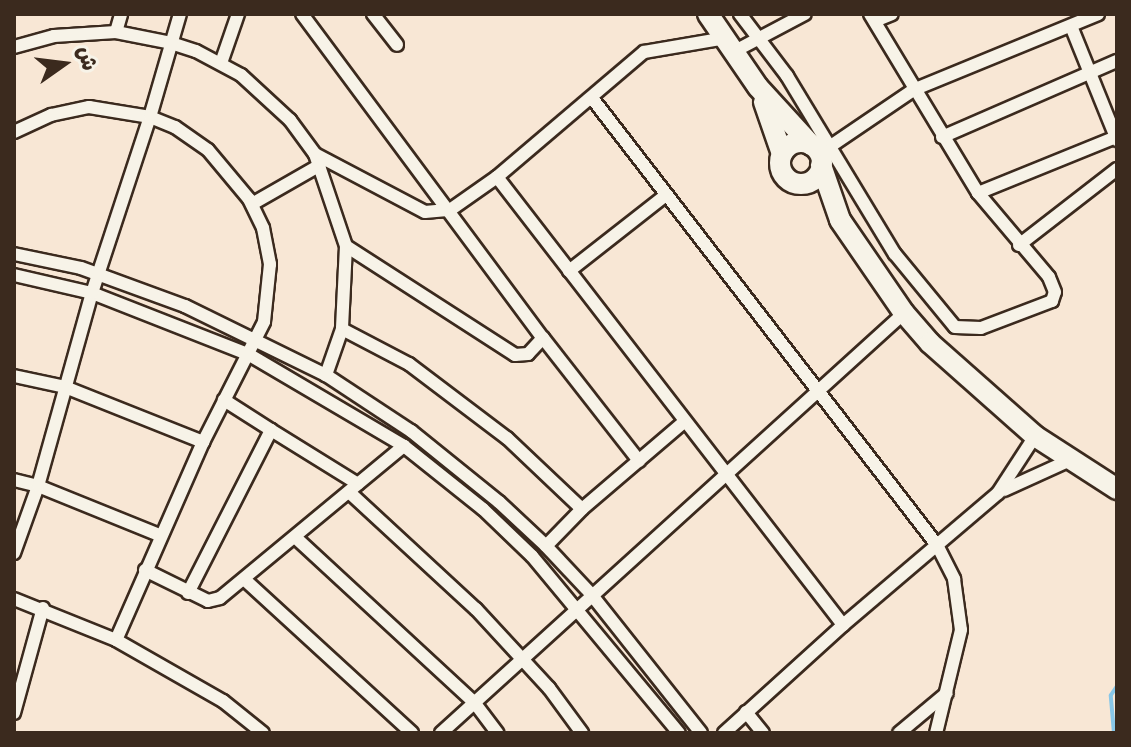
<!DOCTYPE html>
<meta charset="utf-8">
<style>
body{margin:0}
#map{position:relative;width:1131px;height:747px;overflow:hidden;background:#f8e7d5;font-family:Caveat,"Playpen Sans Arabic",sans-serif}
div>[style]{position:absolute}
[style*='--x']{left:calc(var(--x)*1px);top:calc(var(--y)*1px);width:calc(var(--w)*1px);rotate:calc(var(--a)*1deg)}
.stream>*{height:4px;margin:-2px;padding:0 2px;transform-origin:2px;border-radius:2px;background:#88c7e8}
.roads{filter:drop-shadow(2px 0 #3b2a1e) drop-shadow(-2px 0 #3b2a1e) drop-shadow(0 2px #3b2a1e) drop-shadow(0 -2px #3b2a1e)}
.minor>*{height:12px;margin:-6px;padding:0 6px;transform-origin:6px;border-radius:6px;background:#f7f3e8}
.primary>*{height:20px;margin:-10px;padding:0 10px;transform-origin:10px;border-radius:10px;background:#f7f3e8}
.primary>.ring{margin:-10px;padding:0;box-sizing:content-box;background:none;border:20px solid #f7f3e8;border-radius:50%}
span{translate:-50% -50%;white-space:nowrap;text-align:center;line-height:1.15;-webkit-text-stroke:6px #f7f3e8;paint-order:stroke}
.frame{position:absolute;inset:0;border:16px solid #3b2a1e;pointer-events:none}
.north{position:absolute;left:24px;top:24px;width:80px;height:80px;-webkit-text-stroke:6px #f7f3e8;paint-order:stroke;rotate:76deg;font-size:22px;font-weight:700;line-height:32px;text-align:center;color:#3b2a1e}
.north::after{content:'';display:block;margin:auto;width:28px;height:36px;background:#3b2a1e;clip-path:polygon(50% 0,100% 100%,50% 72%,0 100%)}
</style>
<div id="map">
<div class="stream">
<i style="--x:1114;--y:733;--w:38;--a:-95"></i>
<i style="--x:1111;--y:695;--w:11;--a:-56"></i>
</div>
<div class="roads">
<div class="minor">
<i style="--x:302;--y:14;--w:404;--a:53.4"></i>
<i style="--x:543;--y:338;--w:156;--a:52"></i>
<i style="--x:373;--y:14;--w:39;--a:52"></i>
<i style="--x:740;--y:14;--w:78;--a:52.8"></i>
<i style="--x:787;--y:76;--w:208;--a:58.8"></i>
<i style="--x:895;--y:254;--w:94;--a:50.6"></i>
<i style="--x:955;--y:327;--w:26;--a:2"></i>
<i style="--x:981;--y:328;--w:76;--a:-20.8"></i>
<i style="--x:1052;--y:301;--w:9;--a:-72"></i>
<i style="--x:1055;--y:292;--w:16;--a:-112"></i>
<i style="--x:1049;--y:277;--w:110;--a:-130.2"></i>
<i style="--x:978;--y:193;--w:209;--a:-121.1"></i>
<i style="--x:875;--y:21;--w:18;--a:-22"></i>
<i style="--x:1071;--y:26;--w:123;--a:68"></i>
<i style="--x:116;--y:32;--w:19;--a:-74"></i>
<i style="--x:14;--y:47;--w:41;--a:-15.4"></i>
<i style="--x:54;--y:36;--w:62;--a:-3.7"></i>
<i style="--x:116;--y:32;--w:56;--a:11.3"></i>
<i style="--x:171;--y:43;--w:26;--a:18"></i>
<i style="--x:196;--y:51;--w:51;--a:28.1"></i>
<i style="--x:241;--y:75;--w:67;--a:42.6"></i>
<i style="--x:290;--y:120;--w:42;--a:53.7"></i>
<i style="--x:315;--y:154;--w:97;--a:71.4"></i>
<i style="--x:346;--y:246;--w:83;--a:92.8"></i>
<i style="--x:342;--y:329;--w:49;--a:109.2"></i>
<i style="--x:735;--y:51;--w:79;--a:-27.9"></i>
<i style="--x:221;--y:63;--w:52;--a:-70.9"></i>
<i style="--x:592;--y:98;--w:565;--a:52.34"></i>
<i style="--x:937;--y:545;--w:38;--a:63"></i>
<i style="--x:954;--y:579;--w:51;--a:82.2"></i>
<i style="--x:961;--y:630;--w:106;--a:103.6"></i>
<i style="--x:14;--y:132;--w:41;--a:-24.7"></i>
<i style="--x:51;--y:115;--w:39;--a:-12"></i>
<i style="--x:89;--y:107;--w:62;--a:9.3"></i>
<i style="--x:150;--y:117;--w:27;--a:22"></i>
<i style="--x:175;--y:127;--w:40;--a:34.9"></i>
<i style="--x:208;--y:150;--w:64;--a:50.1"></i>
<i style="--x:249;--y:199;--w:32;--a:64"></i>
<i style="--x:263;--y:228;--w:37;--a:79"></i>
<i style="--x:270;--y:264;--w:58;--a:95.9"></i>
<i style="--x:264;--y:322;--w:135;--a:116.9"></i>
<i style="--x:203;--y:442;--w:216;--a:113.7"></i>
<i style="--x:942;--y:137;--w:191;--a:-23.5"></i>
<i style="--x:315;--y:154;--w:124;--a:27.8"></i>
<i style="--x:425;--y:212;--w:25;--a:-5"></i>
<i style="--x:450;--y:210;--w:57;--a:-35.1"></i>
<i style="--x:497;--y:177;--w:193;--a:-40.4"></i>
<i style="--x:644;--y:52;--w:83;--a:-9.7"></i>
<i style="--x:819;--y:154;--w:114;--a:-34.2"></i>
<i style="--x:913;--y:90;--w:200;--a:-22.3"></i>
<i style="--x:497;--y:177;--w:566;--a:52.32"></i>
<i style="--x:978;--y:193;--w:149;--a:-22.1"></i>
<i style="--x:252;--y:204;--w:78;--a:-29.8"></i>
<i style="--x:1019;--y:245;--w:124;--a:-37.8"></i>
<i style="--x:346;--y:246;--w:201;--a:32.8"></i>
<i style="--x:515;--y:355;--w:13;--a:-4"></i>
<i style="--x:528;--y:354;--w:22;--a:-47"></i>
<i style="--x:14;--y:254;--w:68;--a:11.8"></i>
<i style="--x:81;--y:268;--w:111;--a:20.1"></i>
<i style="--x:185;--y:306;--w:157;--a:26.1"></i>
<i style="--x:326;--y:375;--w:102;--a:33.4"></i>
<i style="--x:411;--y:431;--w:113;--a:38.9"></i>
<i style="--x:499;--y:502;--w:64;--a:43.1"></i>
<i style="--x:546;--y:546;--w:66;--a:46.8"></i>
<i style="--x:591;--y:594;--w:177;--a:51.6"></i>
<i style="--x:569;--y:271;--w:123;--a:-38.1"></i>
<i style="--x:14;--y:275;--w:80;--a:13"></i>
<i style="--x:92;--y:293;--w:168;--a:21.4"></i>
<i style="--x:248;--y:354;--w:181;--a:30.5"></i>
<i style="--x:404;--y:446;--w:101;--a:38.6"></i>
<i style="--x:483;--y:509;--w:68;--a:43.8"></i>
<i style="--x:532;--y:556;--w:230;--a:50.3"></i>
<i style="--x:342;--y:329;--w:76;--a:27.6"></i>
<i style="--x:409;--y:364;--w:123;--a:37.1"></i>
<i style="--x:507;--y:438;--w:103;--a:43.4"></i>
<i style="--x:14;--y:376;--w:52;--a:12.2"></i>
<i style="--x:65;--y:387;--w:149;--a:21.7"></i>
<i style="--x:271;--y:430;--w:102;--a:31.8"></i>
<i style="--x:14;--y:480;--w:25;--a:14"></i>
<i style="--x:38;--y:486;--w:131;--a:22"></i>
<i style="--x:1004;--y:490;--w:72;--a:-24.4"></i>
<i style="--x:349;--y:492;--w:173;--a:42.7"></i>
<i style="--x:476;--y:609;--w:108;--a:47.3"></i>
<i style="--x:549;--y:688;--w:56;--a:53.7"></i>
<i style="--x:295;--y:537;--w:243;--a:42.7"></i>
<i style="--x:474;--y:702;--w:39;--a:53"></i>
<i style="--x:546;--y:546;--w:52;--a:-45.8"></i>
<i style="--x:582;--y:509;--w:134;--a:-40.5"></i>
<i style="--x:14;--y:553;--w:71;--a:-70.3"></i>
<i style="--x:38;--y:486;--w:200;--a:-74.4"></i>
<i style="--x:92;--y:293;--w:185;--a:-71.8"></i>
<i style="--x:150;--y:117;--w:107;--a:-73.8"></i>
<i style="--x:145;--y:570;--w:70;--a:26.2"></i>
<i style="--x:208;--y:601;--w:12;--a:-14"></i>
<i style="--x:220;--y:598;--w:239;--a:-39.6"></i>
<i style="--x:244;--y:579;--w:228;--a:42.5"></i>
<i style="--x:188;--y:593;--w:183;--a:-63"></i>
<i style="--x:271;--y:430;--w:56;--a:-147.4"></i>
<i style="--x:14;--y:599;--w:110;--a:21.9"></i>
<i style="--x:116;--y:640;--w:123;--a:29.7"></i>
<i style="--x:223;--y:701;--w:51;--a:38.7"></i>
<i style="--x:746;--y:712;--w:27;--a:51"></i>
<i style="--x:14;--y:713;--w:109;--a:-74.6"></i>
<i style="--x:441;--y:733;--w:625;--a:-42.21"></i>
<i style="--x:724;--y:733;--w:161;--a:-42.2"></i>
<i style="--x:843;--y:625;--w:204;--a:-40.4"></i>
<i style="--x:998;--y:493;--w:68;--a:-57"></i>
<i style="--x:899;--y:733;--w:62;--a:-39.8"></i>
</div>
<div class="primary">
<i style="--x:708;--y:14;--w:88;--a:55.6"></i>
<i style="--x:758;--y:87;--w:79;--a:47.6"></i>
<i style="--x:764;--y:102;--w:55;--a:70.9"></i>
<i class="ring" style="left:780px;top:142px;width:22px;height:22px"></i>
<i style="--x:821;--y:165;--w:58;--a:70.9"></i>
<i style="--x:840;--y:220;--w:113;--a:55.5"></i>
<i style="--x:904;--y:313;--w:40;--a:49"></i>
<i style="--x:930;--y:343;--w:140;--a:41.5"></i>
<i style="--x:1035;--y:436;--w:98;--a:32.9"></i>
</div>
</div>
<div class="frame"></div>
<div class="north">ش</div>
</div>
